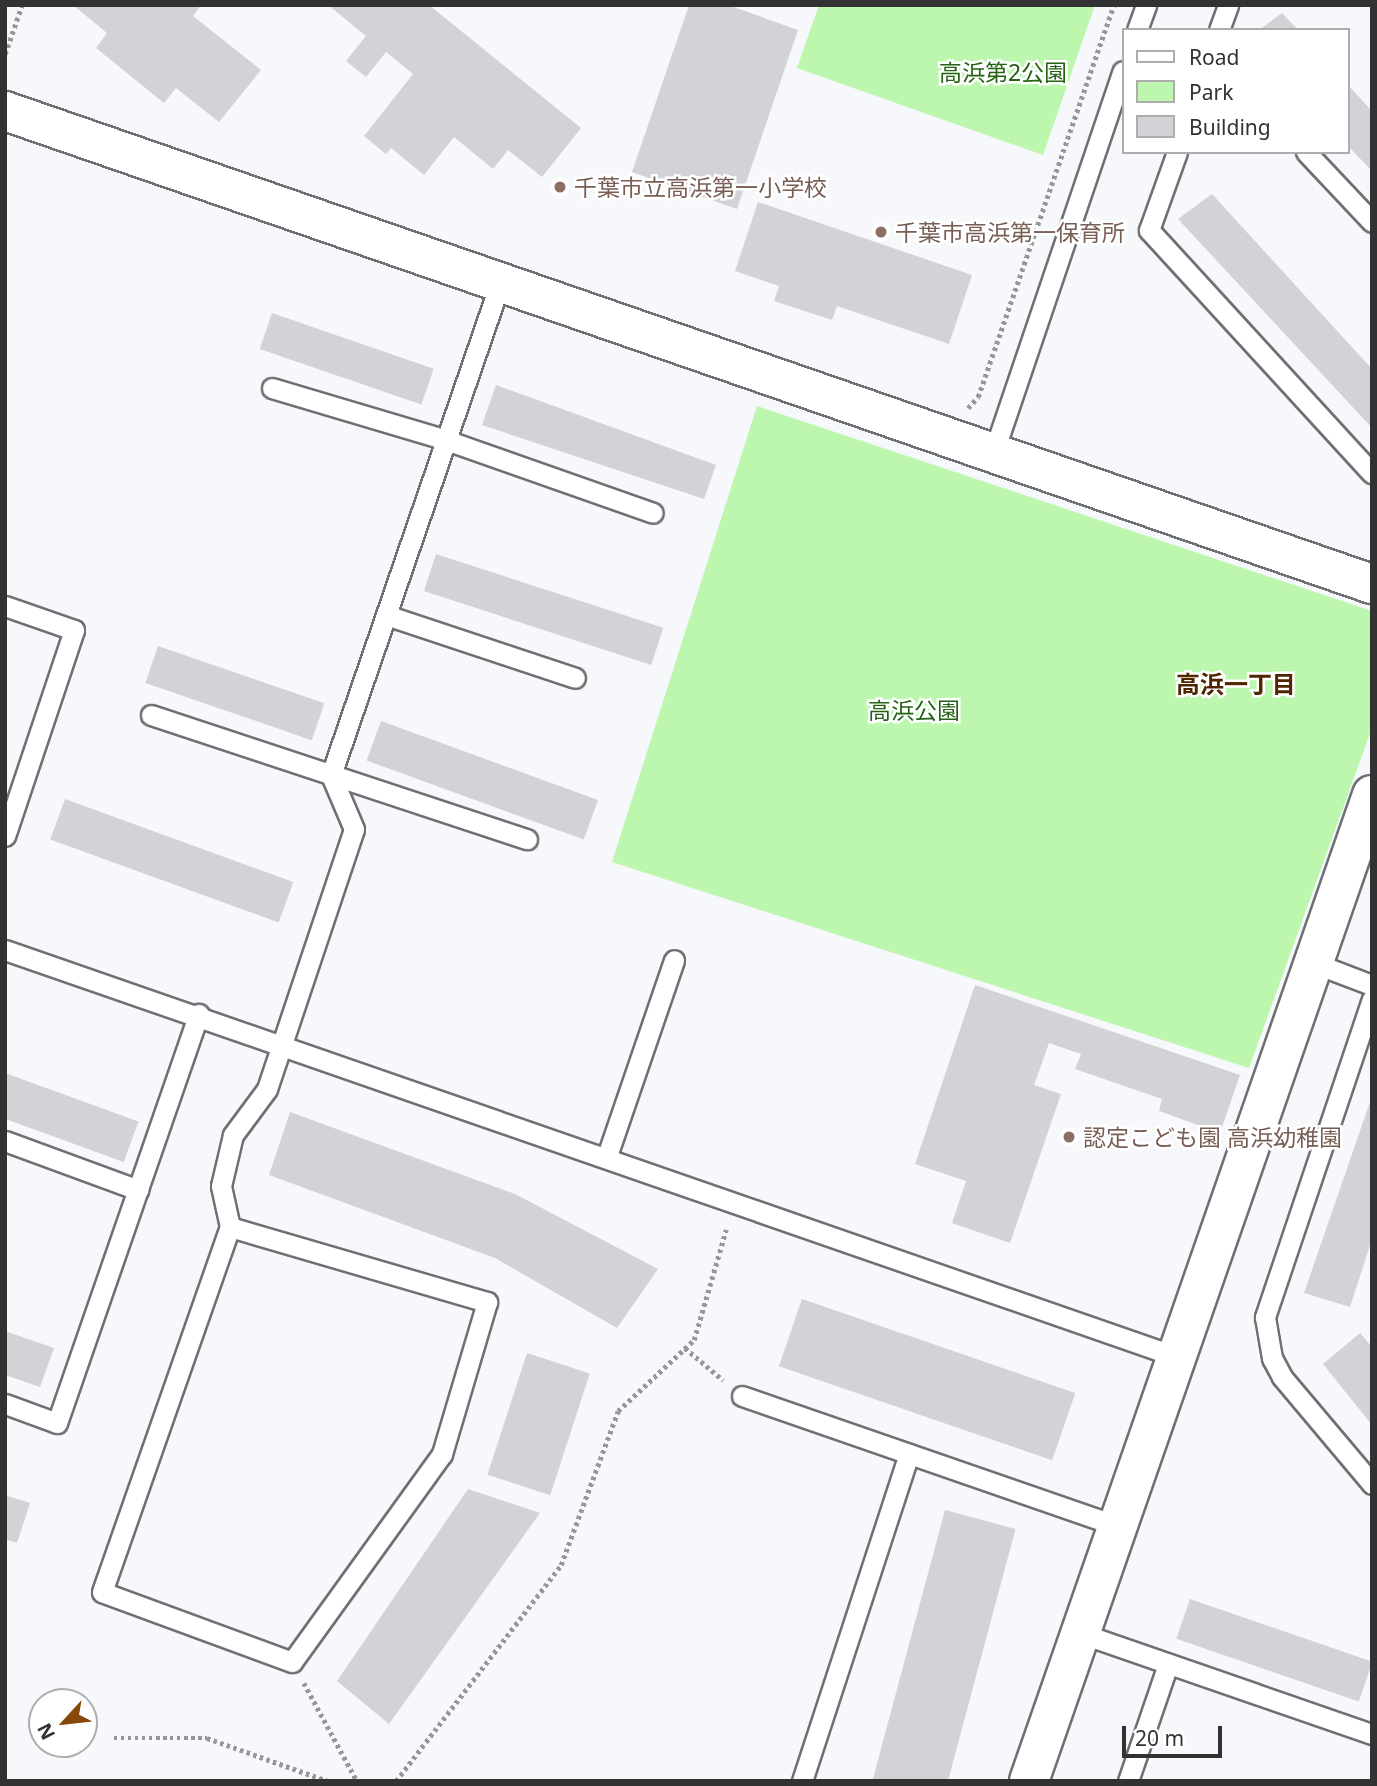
<!DOCTYPE html>
<meta charset="utf-8">
<style>
body{margin:0}
#map{position:relative;width:1377px;height:1786px;overflow:hidden;background:#f6f8fb;font-family:"Noto Sans","Noto Sans JP",sans-serif}
div>[style]{position:absolute}
[style*='--x']{left:calc(var(--x)*1px);top:calc(var(--y)*1px);width:calc(var(--w)*1px);rotate:calc(var(--a)*1deg)}
.green>*{inset:0;background:#bcf6af}
.building>*{inset:0;background:#d1d3d6;transform-origin:0 0}
.path>*{height:4.5px;margin-top:-2.25px;transform-origin:0;background:repeating-linear-gradient(90deg,#969799 0 3.5px,transparent 0 7px)}
.roads{filter:drop-shadow(2px 0 #6e7073) drop-shadow(-2px 0 #6e7073) drop-shadow(0 2px #6e7073) drop-shadow(0 -2px #6e7073)}
.service>*{height:19px;margin:-9.5px;padding:0 9.5px;transform-origin:9.5px;border-radius:9.5px;background:#fff}
.tertiary>*{height:38px;margin:-19px;padding:0 19px;transform-origin:19px;border-radius:19px;background:#fff}
.dots>*{width:19px;height:19px;translate:-50% -50%;box-sizing:border-box;border:4px solid #fff;border-radius:50%}
span{translate:-50% -50%;white-space:nowrap;text-align:center;line-height:1.15;-webkit-text-stroke:5px #fff;paint-order:stroke}
.park-label{font-size:23px;color:#256214}
.education-label{font-size:23px;color:#785e54}
.left{translate:0 -50%;text-align:left}
.neighbourhood-label{font-size:24px;color:#502600;font-weight:700}
.frame{position:absolute;inset:0;border:7px solid #323233;pointer-events:none}
.legend{position:absolute;left:1122px;top:28px;width:228px;height:126px;box-sizing:border-box;background:#fff;border:2px solid #adadad;margin:0;padding:9px 12px;list-style:none;font-size:21px;color:#323233}
.legend li{display:flex;align-items:center;gap:14px;height:35px}
.legend b{width:35px;border:2px solid #adadad}
.north{position:absolute;left:28px;top:1688px;width:70px;height:70px;box-sizing:border-box;background:#fff;border:2px solid #adadad;border-radius:50%;rotate:243deg;font-size:19px;font-weight:700;line-height:28px;text-align:center;color:#323233}
.north::after{content:'';display:block;margin:auto;width:24px;height:32px;background:#86480a;clip-path:polygon(50% 0,100% 100%,50% 72%,0 100%)}
.scale{position:absolute;left:1122px;top:1726px;width:100px;height:32px;box-sizing:border-box;border:4px solid #323233;border-top:0;padding-left:9px;font-size:21px;line-height:24px;white-space:nowrap;color:#323233;-webkit-text-stroke:5px #fff;paint-order:stroke}
</style>
<div id="map">
<div class="green">
<i style="clip-path:polygon(819px 5px,1095px 5px,1043px 155px,797px 68px)"></i>
<i style="clip-path:polygon(757px 406px,1372px 611px,1372px 728px,1249px 1068px,612px 862px)"></i>
</div>
<div class="building">
<i style="clip-path:polygon(73px 5px,201px 5px,193px 16px,261px 70px,219px 122px,176px 88px,164px 103px,96px 48px,107px 33px)"></i>
<i style="clip-path:polygon(328px 5px,429px 5px,581px 128px,542px 177px,508px 150px,493px 169px,454px 137px,424px 175px,391px 148px,386px 154px,364px 136px,413px 74px,386px 52px,366px 77px,346px 61px,366px 36px)"></i>
<i style="clip-path:polygon(689px 5px,728px 5px,798px 30px,737px 209px,632px 172px)"></i>
<i style="clip-path:polygon(1282px 13px,1298px 30px,1259px 30px)"></i>
<i style="clip-path:polygon(1347px 84px,1372px 111px,1372px 171px,1347px 145px)"></i>
<i style="clip-path:polygon(1212px 194px,1372px 369px,1372px 428px,1178px 219px)"></i>
<i style="clip-path:polygon(758px 202px,972px 275px,949px 344px,837px 306px,832px 320px,774px 301px,779px 286px,735px 271px)"></i>
<i style="left:272px;top:313px;width:171px;height:38px;rotate:19deg"></i>
<i style="clip-path:polygon(496px 385px,716px 465px,704px 499px,482px 425px)"></i>
<i style="left:436px;top:554px;width:239px;height:39px;rotate:18deg"></i>
<i style="left:158px;top:646px;width:176px;height:39px;rotate:19deg"></i>
<i style="left:381px;top:721px;width:231px;height:42px;rotate:20deg"></i>
<i style="left:65px;top:799px;width:243px;height:43px;rotate:20deg"></i>
<i style="clip-path:polygon(975px 985px,1240px 1075px,1220px 1133px,1159px 1111px,1162px 1099px,1075px 1069px,1081px 1054px,1049px 1043px,1034px 1085px,1061px 1094px,1010px 1243px,952px 1223px,966px 1181px,915px 1164px)"></i>
<i style="left:5px;top:1073px;width:142px;height:43px;rotate:20deg"></i>
<i style="clip-path:polygon(1371px 1099px,1372px 1239px,1350px 1307px,1304px 1293px)"></i>
<i style="clip-path:polygon(290px 1112px,515px 1194px,658px 1269px,617px 1328px,495px 1258px,269px 1175px)"></i>
<i style="left:802px;top:1299px;width:289px;height:71px;rotate:19deg"></i>
<i style="clip-path:polygon(5px 1331px,54px 1348px,40px 1387px,5px 1375px)"></i>
<i style="clip-path:polygon(1360px 1333px,1372px 1347px,1372px 1425px,1323px 1364px)"></i>
<i style="left:527px;top:1353px;width:66px;height:128px;rotate:18deg"></i>
<i style="clip-path:polygon(468px 1489px,540px 1513px,389px 1724px,337px 1681px)"></i>
<i style="clip-path:polygon(5px 1495px,30px 1503px,17px 1543px,5px 1539px)"></i>
<i style="left:945px;top:1510px;width:73px;height:283px;rotate:15deg"></i>
<i style="left:1190px;top:1599px;width:193px;height:42px;rotate:19deg"></i>
</div>
<div class="path">
<i style="--x:5;--y:54;--w:52;--a:-70.9"></i>
<i style="--x:968;--y:408;--w:15;--a:-48"></i>
<i style="--x:978;--y:397;--w:415;--a:-70.9"></i>
<i style="--x:685;--y:1348;--w:50;--a:40.1"></i>
<i style="--x:304;--y:1683;--w:111;--a:61.6"></i>
<i style="--x:114;--y:1738;--w:93;--a:0"></i>
<i style="--x:207;--y:1738;--w:128;--a:19.6"></i>
<i style="--x:396;--y:1781;--w:272;--a:-52.6"></i>
<i style="--x:561;--y:1565;--w:164;--a:-69.7"></i>
<i style="--x:618;--y:1411;--w:104;--a:-43.1"></i>
<i style="--x:694;--y:1340;--w:115;--a:-73.8"></i>
</div>
<div class="roads">
<div class="service">
<i style="--x:1137;--y:30;--w:27;--a:-70"></i>
<i style="--x:1219;--y:30;--w:27;--a:-70"></i>
<i style="--x:1177;--y:152;--w:83;--a:109.7"></i>
<i style="--x:1149;--y:230;--w:330;--a:47.5"></i>
<i style="--x:1306;--y:152;--w:96;--a:46.7"></i>
<i style="--x:272;--y:388;--w:182;--a:16.6"></i>
<i style="--x:446;--y:440;--w:219;--a:19.4"></i>
<i style="--x:993;--y:454;--w:404;--a:-71.3"></i>
<i style="--x:5;--y:606;--w:73;--a:19.2"></i>
<i style="--x:74;--y:630;--w:217;--a:108.5"></i>
<i style="--x:386;--y:615;--w:199;--a:18.4"></i>
<i style="--x:151;--y:715;--w:396;--a:18.3"></i>
<i style="--x:5;--y:950;--w:1238;--a:19.14"></i>
<i style="--x:1314;--y:963;--w:62;--a:20.8"></i>
<i style="--x:1372;--y:999;--w:336;--a:108.6"></i>
<i style="--x:1265;--y:1317;--w:42;--a:80.3"></i>
<i style="--x:1272;--y:1358;--w:21;--a:62"></i>
<i style="--x:1282;--y:1377;--w:140;--a:49.9"></i>
<i style="--x:5;--y:1141;--w:142;--a:20.2"></i>
<i style="--x:607;--y:1156;--w:207;--a:-71.1"></i>
<i style="--x:230;--y:1227;--w:268;--a:16.3"></i>
<i style="--x:487;--y:1302;--w:159;--a:106.5"></i>
<i style="--x:442;--y:1454;--w:256;--a:125.8"></i>
<i style="--x:292;--y:1662;--w:202;--a:-159.8"></i>
<i style="--x:102;--y:1592;--w:387;--a:-70.7"></i>
<i style="--x:230;--y:1227;--w:42;--a:-102.4"></i>
<i style="--x:221;--y:1186;--w:52;--a:-76.8"></i>
<i style="--x:233;--y:1135;--w:57;--a:-53.5"></i>
<i style="--x:267;--y:1089;--w:274;--a:-71.5"></i>
<i style="--x:354;--y:829;--w:59;--a:-113.1"></i>
<i style="--x:331;--y:775;--w:517;--a:-71.04"></i>
<i style="--x:742;--y:1396;--w:397;--a:19.1"></i>
<i style="--x:5;--y:1404;--w:55;--a:20.1"></i>
<i style="--x:57;--y:1423;--w:433;--a:-70.9"></i>
<i style="--x:1080;--y:1633;--w:309;--a:19.1"></i>
<i style="--x:802;--y:1781;--w:344;--a:-71.9"></i>
<i style="--x:1128;--y:1781;--w:124;--a:-71.1"></i>
</div>
<div class="tertiary">
<i style="--x:5;--y:111;--w:1447;--a:19.09"></i>
<i style="--x:1029;--y:1781;--w:1044;--a:-70.82"></i>
</div>
</div>
<div class="dots">
<i style="left:560px;top:187px;background:#8d6e63"></i>
<i style="left:881px;top:232px;background:#8d6e63"></i>
<i style="left:1069px;top:1137px;background:#8d6e63"></i>
</div>
<div class="park-label">
<span style="left:1003px;top:72px">高浜第2公園</span>
<span style="left:914px;top:710px">高浜公園</span>
</div>
<div class="education-label">
<span class="left" style="left:574px;top:187px">千葉市立高浜第一小学校</span>
<span class="left" style="left:895px;top:232px">千葉市高浜第一保育所</span>
<span class="left" style="left:1083px;top:1137px">認定こども園 高浜幼稚園</span>
</div>
<div class="neighbourhood-label">
<span style="left:1236px;top:684px">高浜一丁目</span>
</div>
<div class="frame"></div>
<ul class="legend">
<li><b style="height:9px;background:#fff"></b>Road</li>
<li><b style="height:19px;background:#bcf6af"></b>Park</li>
<li><b style="height:19px;background:#d1d3d6"></b>Building</li>
</ul>
<div class="north">N</div>
<div class="scale">20 m</div>
</div>
